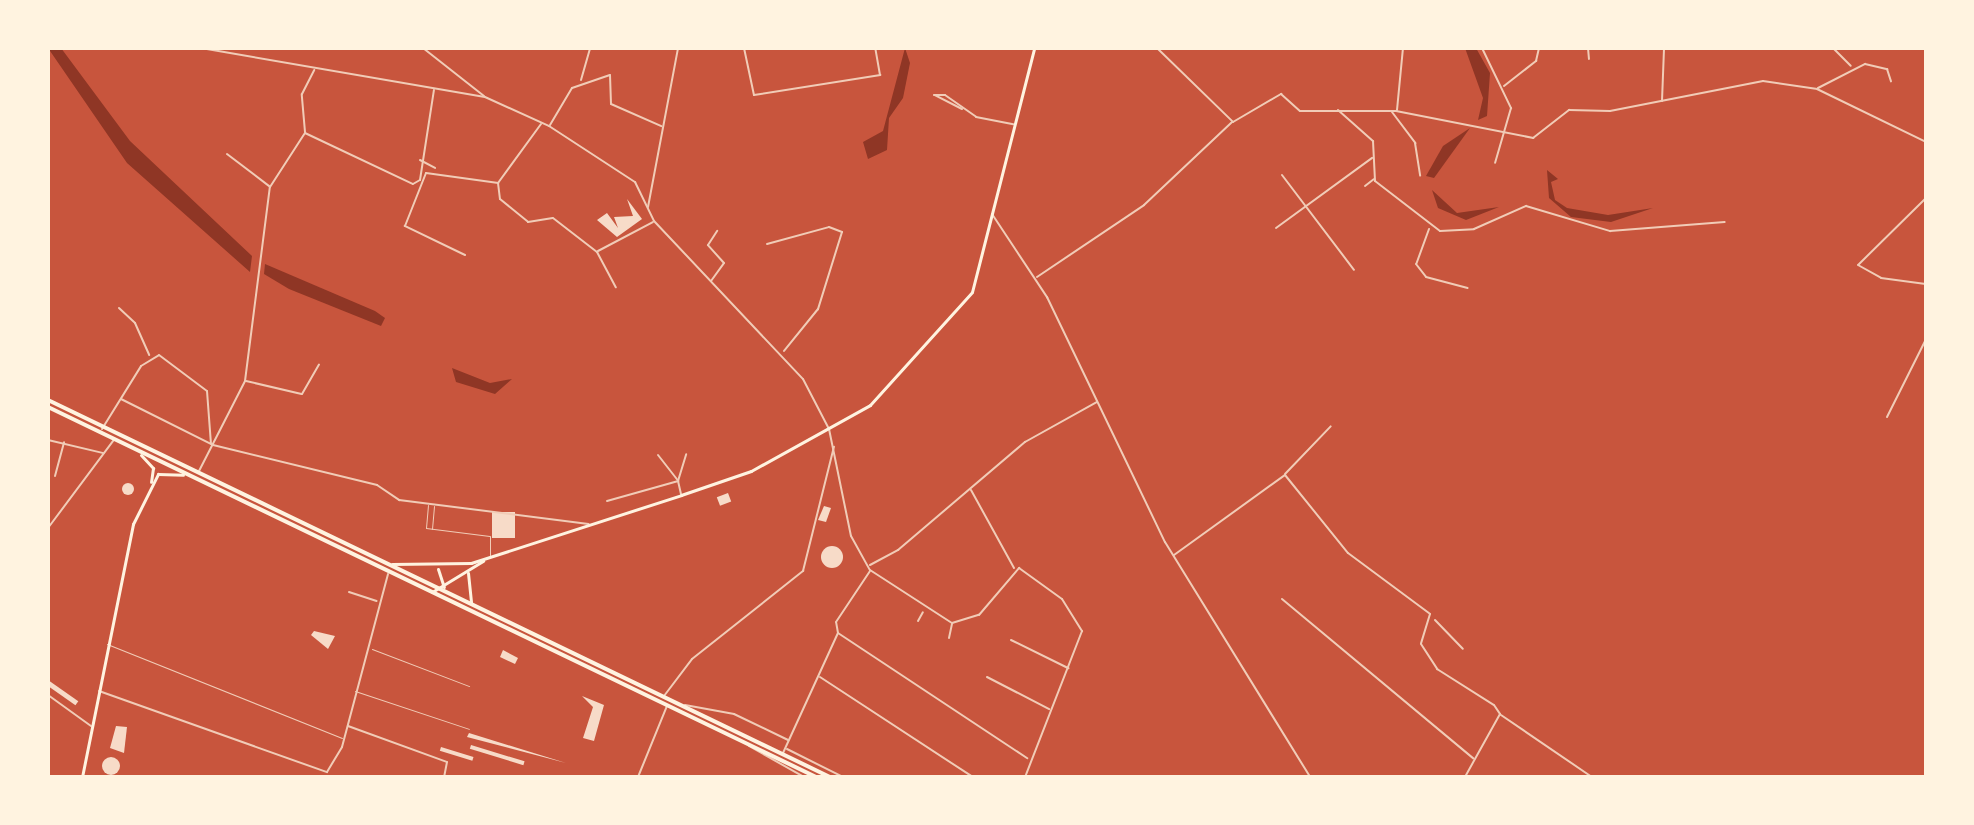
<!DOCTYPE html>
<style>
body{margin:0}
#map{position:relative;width:1974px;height:825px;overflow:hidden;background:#c8553d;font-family:"Source Sans 3",sans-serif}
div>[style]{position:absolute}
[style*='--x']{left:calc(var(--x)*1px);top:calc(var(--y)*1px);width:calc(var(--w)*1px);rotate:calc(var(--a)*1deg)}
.water>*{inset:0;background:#8f3625}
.building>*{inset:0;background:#f7dbc8;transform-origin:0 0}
.round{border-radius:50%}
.service>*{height:1px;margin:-0.5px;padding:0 0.5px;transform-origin:0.5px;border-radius:0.5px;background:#f1ccb7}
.minor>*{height:2px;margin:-1px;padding:0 1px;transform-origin:1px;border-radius:1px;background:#f1ccb7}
.secondary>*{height:3px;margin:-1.5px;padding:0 1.5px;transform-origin:1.5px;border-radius:1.5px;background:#fff3e0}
.trunk>*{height:4px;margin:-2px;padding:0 2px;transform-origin:2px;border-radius:2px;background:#fff3e0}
span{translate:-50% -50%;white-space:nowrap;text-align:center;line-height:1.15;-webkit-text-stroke:8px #fff3e0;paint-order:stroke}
.frame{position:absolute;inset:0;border:50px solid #fff3e0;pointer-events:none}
</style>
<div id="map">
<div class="water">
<i style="clip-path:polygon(48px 48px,61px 48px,130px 141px,252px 256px,250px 272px,127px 163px)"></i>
<i style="clip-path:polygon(905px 48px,910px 63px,903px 98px,889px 118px,887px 150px,868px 159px,863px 142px,883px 131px)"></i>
<i style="clip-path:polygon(1465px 48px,1476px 48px,1490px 73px,1487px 116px,1478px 120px,1483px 98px)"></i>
<i style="clip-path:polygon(1470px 128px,1434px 178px,1426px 176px,1443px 146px)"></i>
<i style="clip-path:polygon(1547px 170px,1558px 179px,1551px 182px,1555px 200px,1567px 208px,1608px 215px,1653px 208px,1611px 222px,1571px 217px,1549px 198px)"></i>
<i style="clip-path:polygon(1432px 190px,1457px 213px,1499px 207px,1466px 220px,1438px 208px)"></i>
<i style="clip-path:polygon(265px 264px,375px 311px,385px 318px,381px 326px,289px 289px,264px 274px)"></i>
<i style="clip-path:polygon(452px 368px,490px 383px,512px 379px,495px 394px,456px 382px)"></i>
</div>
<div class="building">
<i style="clip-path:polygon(627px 199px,642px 219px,617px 237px,597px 220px,607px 213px,618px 228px,614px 217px,633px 216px)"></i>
<i class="round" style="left:122px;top:483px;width:12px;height:12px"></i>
<i style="left:728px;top:493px;width:9px;height:12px;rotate:69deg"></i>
<i style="clip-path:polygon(824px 506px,831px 508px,826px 522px,818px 520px)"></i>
<i style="left:492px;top:512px;width:23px;height:26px"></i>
<i class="round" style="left:821px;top:546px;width:22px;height:22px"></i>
<i style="clip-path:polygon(314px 631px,335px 636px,328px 649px,311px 635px)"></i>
<i style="clip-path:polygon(503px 650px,518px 658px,515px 664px,500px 657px)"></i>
<i style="left:48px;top:680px;width:37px;height:5px;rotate:35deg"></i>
<i style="clip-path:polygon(582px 696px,604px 705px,594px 741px,583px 738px,593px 707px)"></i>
<i style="clip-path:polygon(116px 726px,127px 727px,124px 753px,110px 748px)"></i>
<i style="clip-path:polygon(469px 733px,566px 763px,467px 737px)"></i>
<i style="left:471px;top:745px;width:56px;height:4px;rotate:17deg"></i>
<i style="left:441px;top:747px;width:34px;height:4px;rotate:17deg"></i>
<i class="round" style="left:102px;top:757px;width:18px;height:18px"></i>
</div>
<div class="service">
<i style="--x:428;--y:505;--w:23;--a:95"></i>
<i style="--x:426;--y:528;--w:64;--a:7.1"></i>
<i style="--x:490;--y:536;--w:19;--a:90"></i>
<i style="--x:432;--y:529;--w:23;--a:-85"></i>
<i style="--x:107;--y:644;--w:253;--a:21.8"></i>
<i style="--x:372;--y:649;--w:104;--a:20.9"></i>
<i style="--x:355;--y:691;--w:120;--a:18.4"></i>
</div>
<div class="minor">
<i style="--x:201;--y:48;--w:288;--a:9.8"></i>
<i style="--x:485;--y:97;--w:70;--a:24.4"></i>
<i style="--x:549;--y:126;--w:103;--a:33.1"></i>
<i style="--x:635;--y:182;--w:43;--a:64"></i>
<i style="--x:654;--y:221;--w:217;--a:46.7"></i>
<i style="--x:803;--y:379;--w:56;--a:62.5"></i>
<i style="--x:829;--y:429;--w:109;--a:78.4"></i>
<i style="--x:851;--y:536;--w:39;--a:61"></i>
<i style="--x:870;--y:570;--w:98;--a:32.9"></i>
<i style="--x:952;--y:623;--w:28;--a:-17"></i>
<i style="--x:979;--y:615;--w:62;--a:-49.6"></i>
<i style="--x:1019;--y:568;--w:53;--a:35.8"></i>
<i style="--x:1062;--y:599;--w:38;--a:58"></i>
<i style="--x:1082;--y:631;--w:157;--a:111.3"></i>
<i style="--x:423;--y:48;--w:78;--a:38.2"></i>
<i style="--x:744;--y:48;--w:48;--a:78"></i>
<i style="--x:754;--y:95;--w:128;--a:-9"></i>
<i style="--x:880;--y:75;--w:27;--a:-100"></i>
<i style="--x:1157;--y:48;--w:106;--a:44.2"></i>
<i style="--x:1233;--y:122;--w:56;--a:-30.3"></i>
<i style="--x:1281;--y:94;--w:25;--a:42"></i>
<i style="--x:1300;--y:111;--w:96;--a:0"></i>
<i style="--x:1396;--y:111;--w:140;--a:11.1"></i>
<i style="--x:1533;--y:138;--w:46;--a:-37.9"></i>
<i style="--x:1569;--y:110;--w:41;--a:1.4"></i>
<i style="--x:1610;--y:111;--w:156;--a:-11.1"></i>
<i style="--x:1763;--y:81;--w:55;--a:8.4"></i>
<i style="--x:1817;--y:89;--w:121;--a:25.9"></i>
<i style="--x:1482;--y:48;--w:67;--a:64.2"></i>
<i style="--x:1511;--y:108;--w:57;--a:106.2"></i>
<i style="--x:1588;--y:48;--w:11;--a:85"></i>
<i style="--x:1833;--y:48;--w:25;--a:45"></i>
<i style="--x:581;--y:80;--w:33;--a:-74"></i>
<i style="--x:1504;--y:86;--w:41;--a:-38"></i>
<i style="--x:1536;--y:61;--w:13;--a:-77"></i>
<i style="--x:1818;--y:88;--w:53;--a:-27.1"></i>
<i style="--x:1865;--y:64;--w:23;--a:13"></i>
<i style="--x:1887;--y:69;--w:13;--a:72"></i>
<i style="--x:1662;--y:101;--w:53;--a:-87.8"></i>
<i style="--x:962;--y:109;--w:31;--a:-153"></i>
<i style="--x:934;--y:95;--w:11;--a:0"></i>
<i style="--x:945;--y:95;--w:38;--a:35"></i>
<i style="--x:976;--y:117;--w:38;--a:11"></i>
<i style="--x:1338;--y:110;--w:47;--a:41.5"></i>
<i style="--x:1373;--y:141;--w:40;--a:87.1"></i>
<i style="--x:1375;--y:181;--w:82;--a:37.6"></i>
<i style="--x:1440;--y:231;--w:34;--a:-3"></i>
<i style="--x:1474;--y:229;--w:57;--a:-23.9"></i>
<i style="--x:1526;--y:206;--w:88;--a:16.6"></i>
<i style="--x:1610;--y:231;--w:115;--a:-4.5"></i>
<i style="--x:1397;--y:110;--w:62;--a:-84.5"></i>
<i style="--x:1392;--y:112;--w:39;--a:53"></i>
<i style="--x:1415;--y:143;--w:33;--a:81"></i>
<i style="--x:550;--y:125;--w:43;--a:-59.3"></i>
<i style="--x:572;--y:88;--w:40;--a:-18.9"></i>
<i style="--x:610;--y:75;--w:29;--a:88"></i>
<i style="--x:611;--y:104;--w:55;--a:23.7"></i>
<i style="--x:305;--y:132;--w:38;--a:-95"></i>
<i style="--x:302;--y:94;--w:27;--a:-63"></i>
<i style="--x:227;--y:154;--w:53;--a:37.3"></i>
<i style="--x:420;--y:160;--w:17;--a:28"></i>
<i style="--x:1282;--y:175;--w:119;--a:52.8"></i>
<i style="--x:498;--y:183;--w:73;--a:-53.9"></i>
<i style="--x:1365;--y:186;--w:11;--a:-38"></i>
<i style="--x:1926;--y:198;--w:95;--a:135.4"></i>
<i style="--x:1858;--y:265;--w:26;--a:29"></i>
<i style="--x:1881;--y:278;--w:45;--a:7.6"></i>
<i style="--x:648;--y:207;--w:162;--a:-79.3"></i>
<i style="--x:992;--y:214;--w:100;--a:56.5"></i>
<i style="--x:1047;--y:297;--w:272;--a:64.3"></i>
<i style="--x:1165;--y:542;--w:276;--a:58.3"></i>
<i style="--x:1276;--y:228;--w:119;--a:-36.1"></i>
<i style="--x:1429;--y:229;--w:37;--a:110"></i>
<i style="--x:1416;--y:264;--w:16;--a:52"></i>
<i style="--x:1426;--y:277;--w:43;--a:14.7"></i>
<i style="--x:767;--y:244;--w:64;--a:-15.3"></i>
<i style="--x:829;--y:227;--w:14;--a:21"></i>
<i style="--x:842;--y:232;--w:81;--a:107.3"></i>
<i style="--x:818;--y:309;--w:54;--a:129"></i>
<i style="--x:598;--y:251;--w:62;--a:-27.8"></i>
<i style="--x:465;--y:255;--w:67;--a:-154.2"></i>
<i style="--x:405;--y:226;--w:57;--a:-68.4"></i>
<i style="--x:426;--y:173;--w:73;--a:7.9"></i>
<i style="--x:498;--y:183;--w:16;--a:83"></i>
<i style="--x:500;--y:199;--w:36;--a:39"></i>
<i style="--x:528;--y:222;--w:25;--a:-9"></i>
<i style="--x:553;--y:218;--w:56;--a:37.7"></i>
<i style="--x:597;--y:252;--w:40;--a:62"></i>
<i style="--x:1037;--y:277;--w:129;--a:-33.9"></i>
<i style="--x:1144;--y:205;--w:121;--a:-43.3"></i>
<i style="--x:711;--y:281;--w:22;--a:-54"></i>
<i style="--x:724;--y:263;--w:24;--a:-132"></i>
<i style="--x:708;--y:245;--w:17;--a:-57"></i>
<i style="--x:119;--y:308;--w:22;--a:43"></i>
<i style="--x:135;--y:323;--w:35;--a:66"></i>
<i style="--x:246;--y:381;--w:57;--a:13.1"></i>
<i style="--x:302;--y:394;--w:34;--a:-60"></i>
<i style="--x:121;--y:399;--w:101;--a:26.6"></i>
<i style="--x:1887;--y:417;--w:87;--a:-63.4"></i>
<i style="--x:102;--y:429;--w:74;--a:-58.2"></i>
<i style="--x:141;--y:366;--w:21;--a:-31"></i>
<i style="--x:159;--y:355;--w:60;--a:36.9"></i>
<i style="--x:207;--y:391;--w:53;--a:85.7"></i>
<i style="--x:48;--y:440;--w:57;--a:13.3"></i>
<i style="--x:213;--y:445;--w:169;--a:13.7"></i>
<i style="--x:377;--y:485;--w:27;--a:34"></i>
<i style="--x:399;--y:500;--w:191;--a:7.2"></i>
<i style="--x:658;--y:455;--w:33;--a:52"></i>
<i style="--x:678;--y:481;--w:28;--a:-73"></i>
<i style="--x:198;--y:473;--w:103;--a:-62.9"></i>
<i style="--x:245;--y:381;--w:196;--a:-82.7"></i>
<i style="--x:270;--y:187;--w:64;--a:-57.1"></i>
<i style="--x:305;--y:133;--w:119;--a:25.3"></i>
<i style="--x:413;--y:184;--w:8;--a:-30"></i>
<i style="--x:420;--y:180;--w:91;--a:-81.2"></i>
<i style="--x:1285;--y:474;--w:66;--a:-46.2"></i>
<i style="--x:55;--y:476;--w:35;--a:-75"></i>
<i style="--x:971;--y:490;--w:89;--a:61.1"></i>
<i style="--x:607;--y:501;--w:74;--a:-15.7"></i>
<i style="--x:678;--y:481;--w:13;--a:77"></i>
<i style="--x:48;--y:528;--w:109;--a:-53.2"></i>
<i style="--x:1174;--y:555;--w:137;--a:-35.8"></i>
<i style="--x:1285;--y:475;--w:100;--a:51.1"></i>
<i style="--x:1348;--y:553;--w:102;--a:36.6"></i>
<i style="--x:1430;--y:614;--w:31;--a:107"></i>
<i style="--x:1421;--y:644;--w:30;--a:57"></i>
<i style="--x:1437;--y:669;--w:67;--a:32.3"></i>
<i style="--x:1494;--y:705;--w:11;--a:56"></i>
<i style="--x:1500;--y:714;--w:72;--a:119.1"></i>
<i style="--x:870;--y:565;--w:32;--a:-28"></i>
<i style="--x:898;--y:550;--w:167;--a:-40.4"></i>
<i style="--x:1025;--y:442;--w:82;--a:-29.1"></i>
<i style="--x:349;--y:592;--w:29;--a:18"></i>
<i style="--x:1282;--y:599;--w:249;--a:39.8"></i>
<i style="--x:1435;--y:620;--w:40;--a:46"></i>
<i style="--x:918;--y:621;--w:10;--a:-61"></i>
<i style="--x:838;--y:633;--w:227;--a:33.5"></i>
<i style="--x:949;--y:638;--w:14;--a:-78"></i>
<i style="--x:1011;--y:640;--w:64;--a:26.2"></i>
<i style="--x:820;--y:677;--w:183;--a:33.2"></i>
<i style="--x:987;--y:677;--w:70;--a:27.3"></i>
<i style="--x:99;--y:691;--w:242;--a:19.6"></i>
<i style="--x:327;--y:772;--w:29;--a:-59"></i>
<i style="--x:342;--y:747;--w:179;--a:-75.1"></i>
<i style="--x:48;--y:695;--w:53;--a:35.8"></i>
<i style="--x:664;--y:696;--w:46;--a:-52.9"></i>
<i style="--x:692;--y:659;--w:142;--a:-38.4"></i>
<i style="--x:803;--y:571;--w:128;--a:-76"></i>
<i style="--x:685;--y:705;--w:50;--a:10.4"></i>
<i style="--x:734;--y:714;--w:60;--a:25.7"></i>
<i style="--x:1501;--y:715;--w:110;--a:34.3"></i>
<i style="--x:348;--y:726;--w:105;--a:20"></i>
<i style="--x:447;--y:762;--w:15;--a:101"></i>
<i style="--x:749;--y:746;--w:63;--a:29.4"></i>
<i style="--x:787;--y:749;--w:63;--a:26.6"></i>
<i style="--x:783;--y:753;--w:132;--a:-65.4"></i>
<i style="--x:838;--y:633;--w:11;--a:-100"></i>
<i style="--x:836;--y:622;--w:61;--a:-56.3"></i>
<i style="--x:638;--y:777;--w:77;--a:-67.8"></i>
</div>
<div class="secondary">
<i style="--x:141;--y:455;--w:18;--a:47"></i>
<i style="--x:153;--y:468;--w:14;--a:98"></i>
<i style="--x:392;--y:564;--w:79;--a:-0.7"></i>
<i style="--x:471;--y:563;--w:221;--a:-17.9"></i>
<i style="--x:681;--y:495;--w:74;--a:-18.9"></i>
<i style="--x:751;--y:471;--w:136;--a:-29"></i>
<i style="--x:870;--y:405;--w:152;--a:-47.9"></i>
<i style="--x:972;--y:292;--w:252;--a:-75.7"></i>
<i style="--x:438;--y:569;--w:19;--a:72"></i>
<i style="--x:468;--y:573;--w:30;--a:84"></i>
<i style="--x:432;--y:592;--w:60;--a:-31.3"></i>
<i style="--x:82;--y:777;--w:258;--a:-78.6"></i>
<i style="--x:133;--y:524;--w:56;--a:-63.4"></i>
<i style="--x:158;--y:474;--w:25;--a:2"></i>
</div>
<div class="trunk">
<i style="--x:48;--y:400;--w:868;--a:25.74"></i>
<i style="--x:48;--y:407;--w:852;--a:25.72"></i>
</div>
<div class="frame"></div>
</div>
